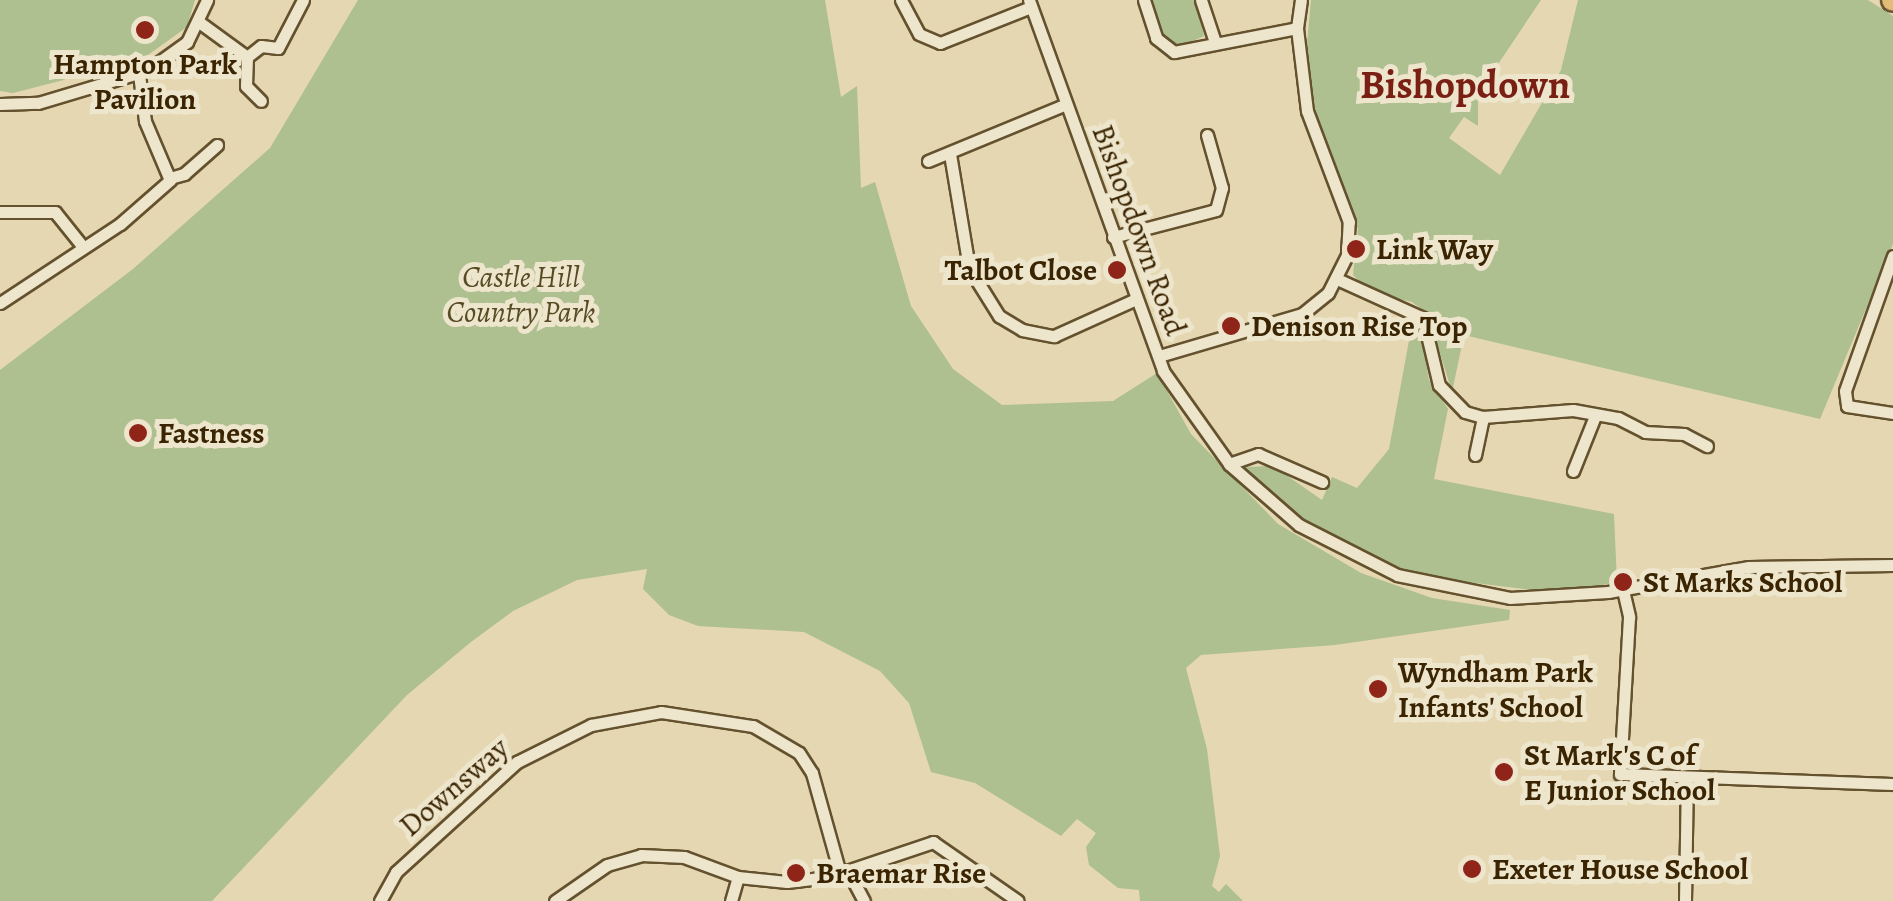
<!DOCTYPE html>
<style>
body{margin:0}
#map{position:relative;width:1893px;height:901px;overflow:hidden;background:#e4d7b1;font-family:Alegreya,serif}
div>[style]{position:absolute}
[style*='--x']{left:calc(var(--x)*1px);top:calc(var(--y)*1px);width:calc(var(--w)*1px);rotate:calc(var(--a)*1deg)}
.green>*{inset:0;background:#aebf90}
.roads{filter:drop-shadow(2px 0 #64512d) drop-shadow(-2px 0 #64512d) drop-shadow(0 2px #64512d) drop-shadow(0 -2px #64512d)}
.minor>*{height:11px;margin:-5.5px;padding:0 5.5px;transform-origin:5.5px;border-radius:5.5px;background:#ede5cc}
.trunk>*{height:20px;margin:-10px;padding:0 10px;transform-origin:10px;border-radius:10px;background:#e2bc78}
.dots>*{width:28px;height:28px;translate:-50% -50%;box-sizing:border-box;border:5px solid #ede5cc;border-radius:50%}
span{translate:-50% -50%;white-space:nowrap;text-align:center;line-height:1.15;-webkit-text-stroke:10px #ede5cc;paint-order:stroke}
.poi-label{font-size:30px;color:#3a2401;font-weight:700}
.left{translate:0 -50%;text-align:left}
.right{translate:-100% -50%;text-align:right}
.street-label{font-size:30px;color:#3a2401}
.park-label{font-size:30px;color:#574b25;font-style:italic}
.district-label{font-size:40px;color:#7a1f14;font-weight:700}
</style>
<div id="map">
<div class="green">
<i style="clip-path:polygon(0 0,195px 0,187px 27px,141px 60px,13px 93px,0 91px)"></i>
<i style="clip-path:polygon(358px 0,825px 0,841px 97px,857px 86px,861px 188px,875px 182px,911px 306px,953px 369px,1002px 405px,1113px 401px,1157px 373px,1191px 434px,1278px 524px,1361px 573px,1432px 598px,1510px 610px,1509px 620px,1335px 645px,1201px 655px,1186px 668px,1207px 749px,1220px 856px,1212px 886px,1219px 892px,1226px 884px,1243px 901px,1140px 901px,1139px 890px,1118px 888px,1089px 865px,1086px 847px,1096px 833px,1077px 819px,1061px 836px,975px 783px,931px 772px,909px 703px,880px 671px,804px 632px,698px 626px,669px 615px,643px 589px,647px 569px,577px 580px,513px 611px,471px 642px,407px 695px,212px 901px,0 901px,0 370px,133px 269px,270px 148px)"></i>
<i style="clip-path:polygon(1147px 0,1196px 0,1204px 36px,1175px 49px,1163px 42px)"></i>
<i style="clip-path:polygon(1311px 0,1541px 0,1478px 94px,1478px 126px,1464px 117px,1449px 138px,1500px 175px,1561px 70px,1578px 0,1868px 0,1893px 16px,1893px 244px,1820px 419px,1464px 335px,1452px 392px,1428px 314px,1412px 302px,1370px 292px,1353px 275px,1358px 229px,1324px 143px,1305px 66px)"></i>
<i style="clip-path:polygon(1413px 319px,1421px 332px,1429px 380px,1448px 409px,1434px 479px,1614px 514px,1617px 583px,1549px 592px,1418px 576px,1317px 530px,1248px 475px,1246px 467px,1273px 466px,1322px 500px,1332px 477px,1357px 488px,1389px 449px)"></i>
</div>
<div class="roads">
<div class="minor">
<i style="--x:901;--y:0;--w:38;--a:62"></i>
<i style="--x:919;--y:34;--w:23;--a:23"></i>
<i style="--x:940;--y:43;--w:98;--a:-21.6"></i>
<i style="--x:1029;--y:0;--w:394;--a:70.1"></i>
<i style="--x:1163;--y:371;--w:114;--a:54.6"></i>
<i style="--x:1229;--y:464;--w:93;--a:41.1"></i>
<i style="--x:1299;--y:525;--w:110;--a:27"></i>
<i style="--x:1397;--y:575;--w:115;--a:11.5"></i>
<i style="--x:1510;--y:598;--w:98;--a:-3.5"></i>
<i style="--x:1608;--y:592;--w:143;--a:-10.1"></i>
<i style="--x:1749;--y:567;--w:144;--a:-0.8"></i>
<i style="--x:1144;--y:0;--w:40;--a:72"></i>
<i style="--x:1156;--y:38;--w:23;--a:38"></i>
<i style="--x:1174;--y:52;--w:125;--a:-11"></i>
<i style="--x:1201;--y:0;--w:44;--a:71.6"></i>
<i style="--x:199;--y:22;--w:59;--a:36.1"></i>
<i style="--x:247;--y:57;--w:29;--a:92"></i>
<i style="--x:246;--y:86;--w:21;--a:45"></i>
<i style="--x:247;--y:57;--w:18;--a:-38"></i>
<i style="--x:261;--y:46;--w:17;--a:7"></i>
<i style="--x:278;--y:48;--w:54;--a:-62.5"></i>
<i style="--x:0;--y:104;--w:38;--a:-2"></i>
<i style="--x:38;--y:103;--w:115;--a:-16.7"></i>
<i style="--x:148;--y:70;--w:48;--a:-35.7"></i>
<i style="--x:187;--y:42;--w:47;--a:-64.5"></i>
<i style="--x:950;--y:154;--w:116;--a:80.5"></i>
<i style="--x:969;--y:268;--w:57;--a:58"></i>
<i style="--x:999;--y:316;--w:27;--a:31"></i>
<i style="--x:1022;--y:330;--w:33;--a:11"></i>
<i style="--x:1054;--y:336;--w:90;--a:-24.3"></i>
<i style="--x:928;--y:161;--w:149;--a:-22.4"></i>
<i style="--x:170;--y:178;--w:15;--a:-16"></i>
<i style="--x:184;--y:174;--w:44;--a:-41.3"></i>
<i style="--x:0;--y:212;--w:55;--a:0"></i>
<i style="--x:55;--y:212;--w:45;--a:51.3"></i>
<i style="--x:1113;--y:237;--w:106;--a:-14.7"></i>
<i style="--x:1216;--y:210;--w:23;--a:-75"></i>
<i style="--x:1222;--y:188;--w:55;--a:-105.8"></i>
<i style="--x:1893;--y:256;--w:143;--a:109.6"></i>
<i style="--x:1845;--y:391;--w:15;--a:82"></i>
<i style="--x:1847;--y:406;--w:47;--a:8.7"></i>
<i style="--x:1337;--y:279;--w:94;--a:24.4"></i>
<i style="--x:1423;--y:318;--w:69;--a:76.6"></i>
<i style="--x:1439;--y:385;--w:37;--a:46"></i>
<i style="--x:1465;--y:412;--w:19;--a:16"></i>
<i style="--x:1483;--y:417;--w:90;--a:-4.4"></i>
<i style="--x:1573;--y:410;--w:46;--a:10.1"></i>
<i style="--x:1618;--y:418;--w:30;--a:27"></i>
<i style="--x:1645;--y:432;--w:39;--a:3"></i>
<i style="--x:1684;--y:434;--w:26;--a:28"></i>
<i style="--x:0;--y:303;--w:144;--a:-33.4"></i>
<i style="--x:120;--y:224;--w:67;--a:-41.3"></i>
<i style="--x:170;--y:180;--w:64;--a:-113"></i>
<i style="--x:145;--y:121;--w:47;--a:-97.3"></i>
<i style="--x:1159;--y:356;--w:149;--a:-16.4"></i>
<i style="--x:1302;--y:314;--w:33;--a:-39"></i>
<i style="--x:1328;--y:293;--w:42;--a:-63.4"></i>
<i style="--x:1347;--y:255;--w:33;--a:-87"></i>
<i style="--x:1349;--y:222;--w:119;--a:-110.7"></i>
<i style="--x:1307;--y:111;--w:84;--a:-96.9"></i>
<i style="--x:1297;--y:28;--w:28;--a:-82"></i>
<i style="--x:1475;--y:455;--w:39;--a:-78"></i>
<i style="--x:1229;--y:464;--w:31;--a:-19"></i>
<i style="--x:1258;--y:454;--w:70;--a:23.6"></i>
<i style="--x:1573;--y:471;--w:59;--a:-68.2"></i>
<i style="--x:1623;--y:590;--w:28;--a:77"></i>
<i style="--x:1629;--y:617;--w:157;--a:93.3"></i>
<i style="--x:1620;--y:774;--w:273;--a:2.1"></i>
<i style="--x:848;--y:871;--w:34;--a:62"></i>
<i style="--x:380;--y:901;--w:33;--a:-61"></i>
<i style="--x:396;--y:872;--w:164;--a:-42.3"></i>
<i style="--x:517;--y:762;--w:83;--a:-26.6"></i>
<i style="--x:591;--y:725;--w:71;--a:-10.5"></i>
<i style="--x:661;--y:712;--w:93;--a:8.7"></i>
<i style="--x:753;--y:726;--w:53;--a:30.4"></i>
<i style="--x:799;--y:753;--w:24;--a:57"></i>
<i style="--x:812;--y:773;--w:104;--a:74.4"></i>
<i style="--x:555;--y:901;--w:63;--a:-34.7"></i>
<i style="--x:607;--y:865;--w:35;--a:-16"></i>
<i style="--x:641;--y:855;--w:43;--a:2.7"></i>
<i style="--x:684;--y:857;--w:58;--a:20.3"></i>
<i style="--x:738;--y:877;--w:49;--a:5.8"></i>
<i style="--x:787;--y:882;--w:42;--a:-6.8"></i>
<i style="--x:829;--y:877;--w:110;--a:-18.6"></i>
<i style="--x:933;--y:842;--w:103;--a:34.8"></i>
<i style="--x:731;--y:901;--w:25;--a:-74"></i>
<i style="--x:1685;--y:901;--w:123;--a:-89.1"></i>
</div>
<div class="trunk">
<i style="--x:1892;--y:0;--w:1;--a:45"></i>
</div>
</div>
<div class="dots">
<i style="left:145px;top:30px;background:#8f2418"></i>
<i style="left:1356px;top:249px;background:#8f2418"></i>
<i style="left:1117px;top:270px;background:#8f2418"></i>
<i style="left:1231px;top:326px;background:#8f2418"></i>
<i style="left:138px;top:433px;background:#8f2418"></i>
<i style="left:1623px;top:582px;background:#8f2418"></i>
<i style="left:1378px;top:689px;background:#8f2418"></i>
<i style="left:1504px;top:772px;background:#8f2418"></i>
<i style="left:1472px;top:869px;background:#8f2418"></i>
<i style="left:796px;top:873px;background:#8f2418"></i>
</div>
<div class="poi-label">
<span style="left:145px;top:81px">Hampton Park<br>Pavilion</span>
<span class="left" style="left:1376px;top:249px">Link Way</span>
<span class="right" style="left:1097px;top:270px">Talbot Close</span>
<span class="left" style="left:1251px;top:326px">Denison Rise Top</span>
<span class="left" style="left:158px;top:433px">Fastness</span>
<span class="left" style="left:1643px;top:582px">St Marks School</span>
<span class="left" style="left:1398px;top:689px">Wyndham Park<br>Infants' School</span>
<span class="left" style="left:1524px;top:772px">St Mark's C of<br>E Junior School</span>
<span class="left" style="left:1492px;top:869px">Exeter House School</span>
<span class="left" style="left:816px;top:873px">Braemar Rise</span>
</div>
<div class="street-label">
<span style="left:1139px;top:230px;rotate:70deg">Bishopdown Road</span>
<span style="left:454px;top:787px;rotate:-41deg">Downsway</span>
</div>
<div class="park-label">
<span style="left:521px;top:294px">Castle Hill<br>Country Park</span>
</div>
<div class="district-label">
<span style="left:1465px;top:85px">Bishopdown</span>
</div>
</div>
